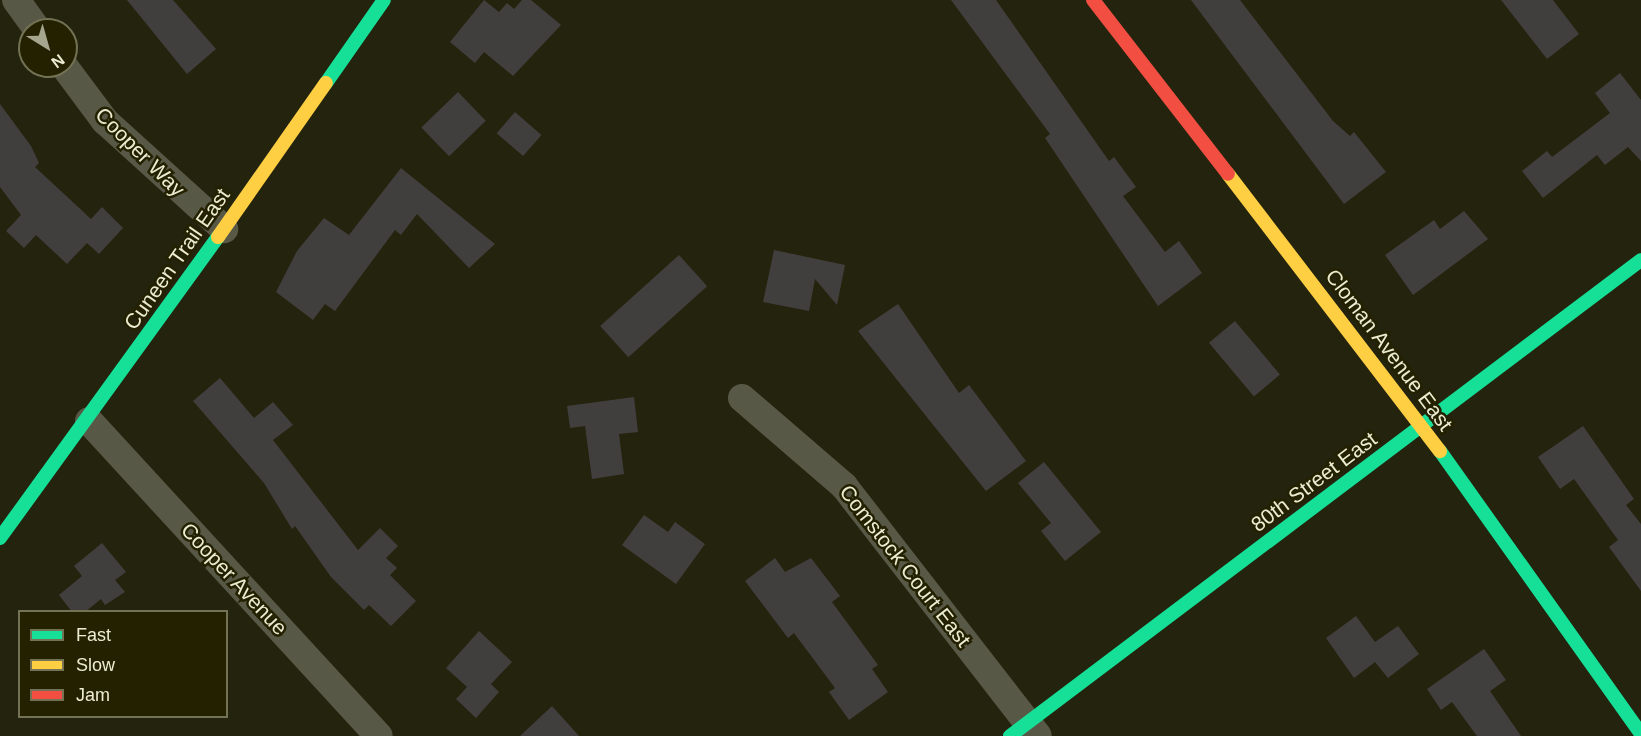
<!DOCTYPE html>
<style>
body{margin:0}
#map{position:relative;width:1641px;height:736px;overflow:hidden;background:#24230e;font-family:Helvetica,sans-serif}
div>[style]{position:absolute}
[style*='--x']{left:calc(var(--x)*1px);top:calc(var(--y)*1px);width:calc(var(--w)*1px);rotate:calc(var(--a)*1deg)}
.building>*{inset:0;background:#413f3e;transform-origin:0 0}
.street>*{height:28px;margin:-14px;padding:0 14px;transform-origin:14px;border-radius:14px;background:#585846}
.fast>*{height:14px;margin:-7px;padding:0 7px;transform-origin:7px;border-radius:7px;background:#16e098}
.slow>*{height:14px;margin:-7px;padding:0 7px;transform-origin:7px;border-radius:7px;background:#ffcf43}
.jam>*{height:14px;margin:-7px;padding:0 7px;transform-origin:7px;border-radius:7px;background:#f24e42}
span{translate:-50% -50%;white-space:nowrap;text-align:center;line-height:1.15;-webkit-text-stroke:5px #232100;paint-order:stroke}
.street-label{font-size:21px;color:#ececd3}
.legend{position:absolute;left:18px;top:610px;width:210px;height:108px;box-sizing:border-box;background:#232100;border:2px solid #737254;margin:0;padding:8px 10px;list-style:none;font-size:18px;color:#ececd3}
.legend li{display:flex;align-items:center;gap:12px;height:30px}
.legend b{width:30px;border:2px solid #737254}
.north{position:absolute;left:18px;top:18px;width:60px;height:60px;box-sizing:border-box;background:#232100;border:2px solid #737254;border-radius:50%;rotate:143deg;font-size:16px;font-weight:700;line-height:24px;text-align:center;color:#ececd3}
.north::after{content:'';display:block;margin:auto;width:21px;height:27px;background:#a6a68e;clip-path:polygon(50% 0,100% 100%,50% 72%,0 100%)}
</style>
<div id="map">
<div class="building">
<i style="clip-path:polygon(127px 0,173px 0,216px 49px,187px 74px)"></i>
<i style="clip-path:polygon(484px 0,499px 12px,507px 3px,514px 9px,522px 0,531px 0,561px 25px,513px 76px,484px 52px,475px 63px,450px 42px)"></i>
<i style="clip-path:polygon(951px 0,996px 0,1109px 161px,1114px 157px,1136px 187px,1123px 196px,1165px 252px,1179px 241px,1202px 273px,1158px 306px,1045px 138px,1050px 134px)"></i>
<i style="clip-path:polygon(1191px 0,1240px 0,1333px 121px,1350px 136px,1354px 132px,1386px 172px,1344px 204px)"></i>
<i style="clip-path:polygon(1501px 0,1553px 0,1579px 34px,1547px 59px)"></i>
<i style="clip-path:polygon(1620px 73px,1641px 100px,1641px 161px,1628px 147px,1605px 165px,1597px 155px,1543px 198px,1522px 171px,1547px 151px,1552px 157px,1610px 113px,1595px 93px)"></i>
<i style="left:458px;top:92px;width:40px;height:51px;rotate:46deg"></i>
<i style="clip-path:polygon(0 104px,31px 146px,39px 163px,35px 167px,91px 219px,102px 207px,123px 228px,99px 254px,87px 243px,67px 264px,36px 235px,24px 248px,6px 231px,21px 215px,0 187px)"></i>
<i style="left:515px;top:112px;width:35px;height:28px;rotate:41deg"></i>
<i style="clip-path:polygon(401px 168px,495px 244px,469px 268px,417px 214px,401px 235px,395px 230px,335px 311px,325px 304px,313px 320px,276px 292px,297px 251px,324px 218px,349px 235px)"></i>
<i style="clip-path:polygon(1464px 211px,1488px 239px,1413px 295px,1385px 255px,1434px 220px,1440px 229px)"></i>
<i style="clip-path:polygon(774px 250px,845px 265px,837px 305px,815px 279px,809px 311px,763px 302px)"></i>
<i style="left:679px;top:255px;width:42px;height:106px;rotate:48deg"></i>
<i style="clip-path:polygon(898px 304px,959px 393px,969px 385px,1026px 461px,986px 491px,858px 331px)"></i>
<i style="left:1235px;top:321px;width:70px;height:34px;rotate:50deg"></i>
<i style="clip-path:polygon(220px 378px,254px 418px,273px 402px,293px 425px,273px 440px,358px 550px,380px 528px,398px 546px,386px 558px,397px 568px,390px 575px,416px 601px,391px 626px,369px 605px,364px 610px,331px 577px,295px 526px,292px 529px,264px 483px,193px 401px)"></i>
<i style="clip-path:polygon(634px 397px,638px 432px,619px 434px,624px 474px,592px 479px,585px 426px,570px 428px,567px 406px)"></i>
<i style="clip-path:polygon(1583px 426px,1634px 499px,1626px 505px,1641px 524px,1641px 591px,1609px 547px,1618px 540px,1574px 479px,1560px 489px,1538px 457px)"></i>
<i style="clip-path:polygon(1044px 462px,1101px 532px,1065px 561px,1041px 531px,1051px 523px,1018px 483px)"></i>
<i style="clip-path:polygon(644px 515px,668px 532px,675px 522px,705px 544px,676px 584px,622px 545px)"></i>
<i style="clip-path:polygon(102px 543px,126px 572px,115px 580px,125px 592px,105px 605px,101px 599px,85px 612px,72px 612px,59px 595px,82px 576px,74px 566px)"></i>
<i style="clip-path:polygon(775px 558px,785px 572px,811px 558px,840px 596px,832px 602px,878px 665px,872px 669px,888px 692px,849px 720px,829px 692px,835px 688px,794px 633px,788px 638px,745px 581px)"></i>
<i style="clip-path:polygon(1356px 616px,1375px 642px,1398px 626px,1419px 654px,1388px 678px,1375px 662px,1354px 678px,1326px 638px)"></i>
<i style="clip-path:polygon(479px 631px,512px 662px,491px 684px,499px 692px,476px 718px,456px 699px,467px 687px,446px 668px)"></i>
<i style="clip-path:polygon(1484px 649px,1506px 680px,1490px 691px,1521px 736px,1477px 736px,1452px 702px,1441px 710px,1427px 689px)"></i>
<i style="clip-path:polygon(552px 706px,579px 736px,520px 736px)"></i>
</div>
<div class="street">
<i style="--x:16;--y:0;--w:37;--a:54"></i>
<i style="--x:64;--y:66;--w:69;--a:53.3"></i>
<i style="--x:105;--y:121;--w:161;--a:42.2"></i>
<i style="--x:742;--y:398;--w:135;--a:40.8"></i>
<i style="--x:844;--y:486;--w:316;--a:52.2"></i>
<i style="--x:89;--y:421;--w:428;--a:47.4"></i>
</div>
<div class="fast">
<i style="--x:326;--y:83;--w:101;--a:-55.1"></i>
<i style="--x:1440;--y:451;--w:347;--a:54.6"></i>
<i style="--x:0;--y:538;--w:372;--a:-54.1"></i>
<i style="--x:1010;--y:736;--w:790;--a:-37.03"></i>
</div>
<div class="slow">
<i style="--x:1228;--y:174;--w:349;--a:52.6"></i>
<i style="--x:218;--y:237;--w:188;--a:-55"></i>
</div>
<div class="jam">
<i style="--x:1093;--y:0;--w:220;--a:52.2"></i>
</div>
<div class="street-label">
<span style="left:140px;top:152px;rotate:45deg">Cooper Way</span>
<span style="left:177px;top:259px;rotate:-55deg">Cuneen Trail East</span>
<span style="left:1389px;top:350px;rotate:53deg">Cloman Avenue East</span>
<span style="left:1314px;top:482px;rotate:-37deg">80th Street East</span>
<span style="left:905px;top:566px;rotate:52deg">Comstock Court East</span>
<span style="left:234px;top:579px;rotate:47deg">Cooper Avenue</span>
</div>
<ul class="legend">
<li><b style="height:8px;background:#16e098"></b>Fast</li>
<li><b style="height:8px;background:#ffcf43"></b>Slow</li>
<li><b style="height:8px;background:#f24e42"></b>Jam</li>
</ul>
<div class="north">N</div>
</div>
